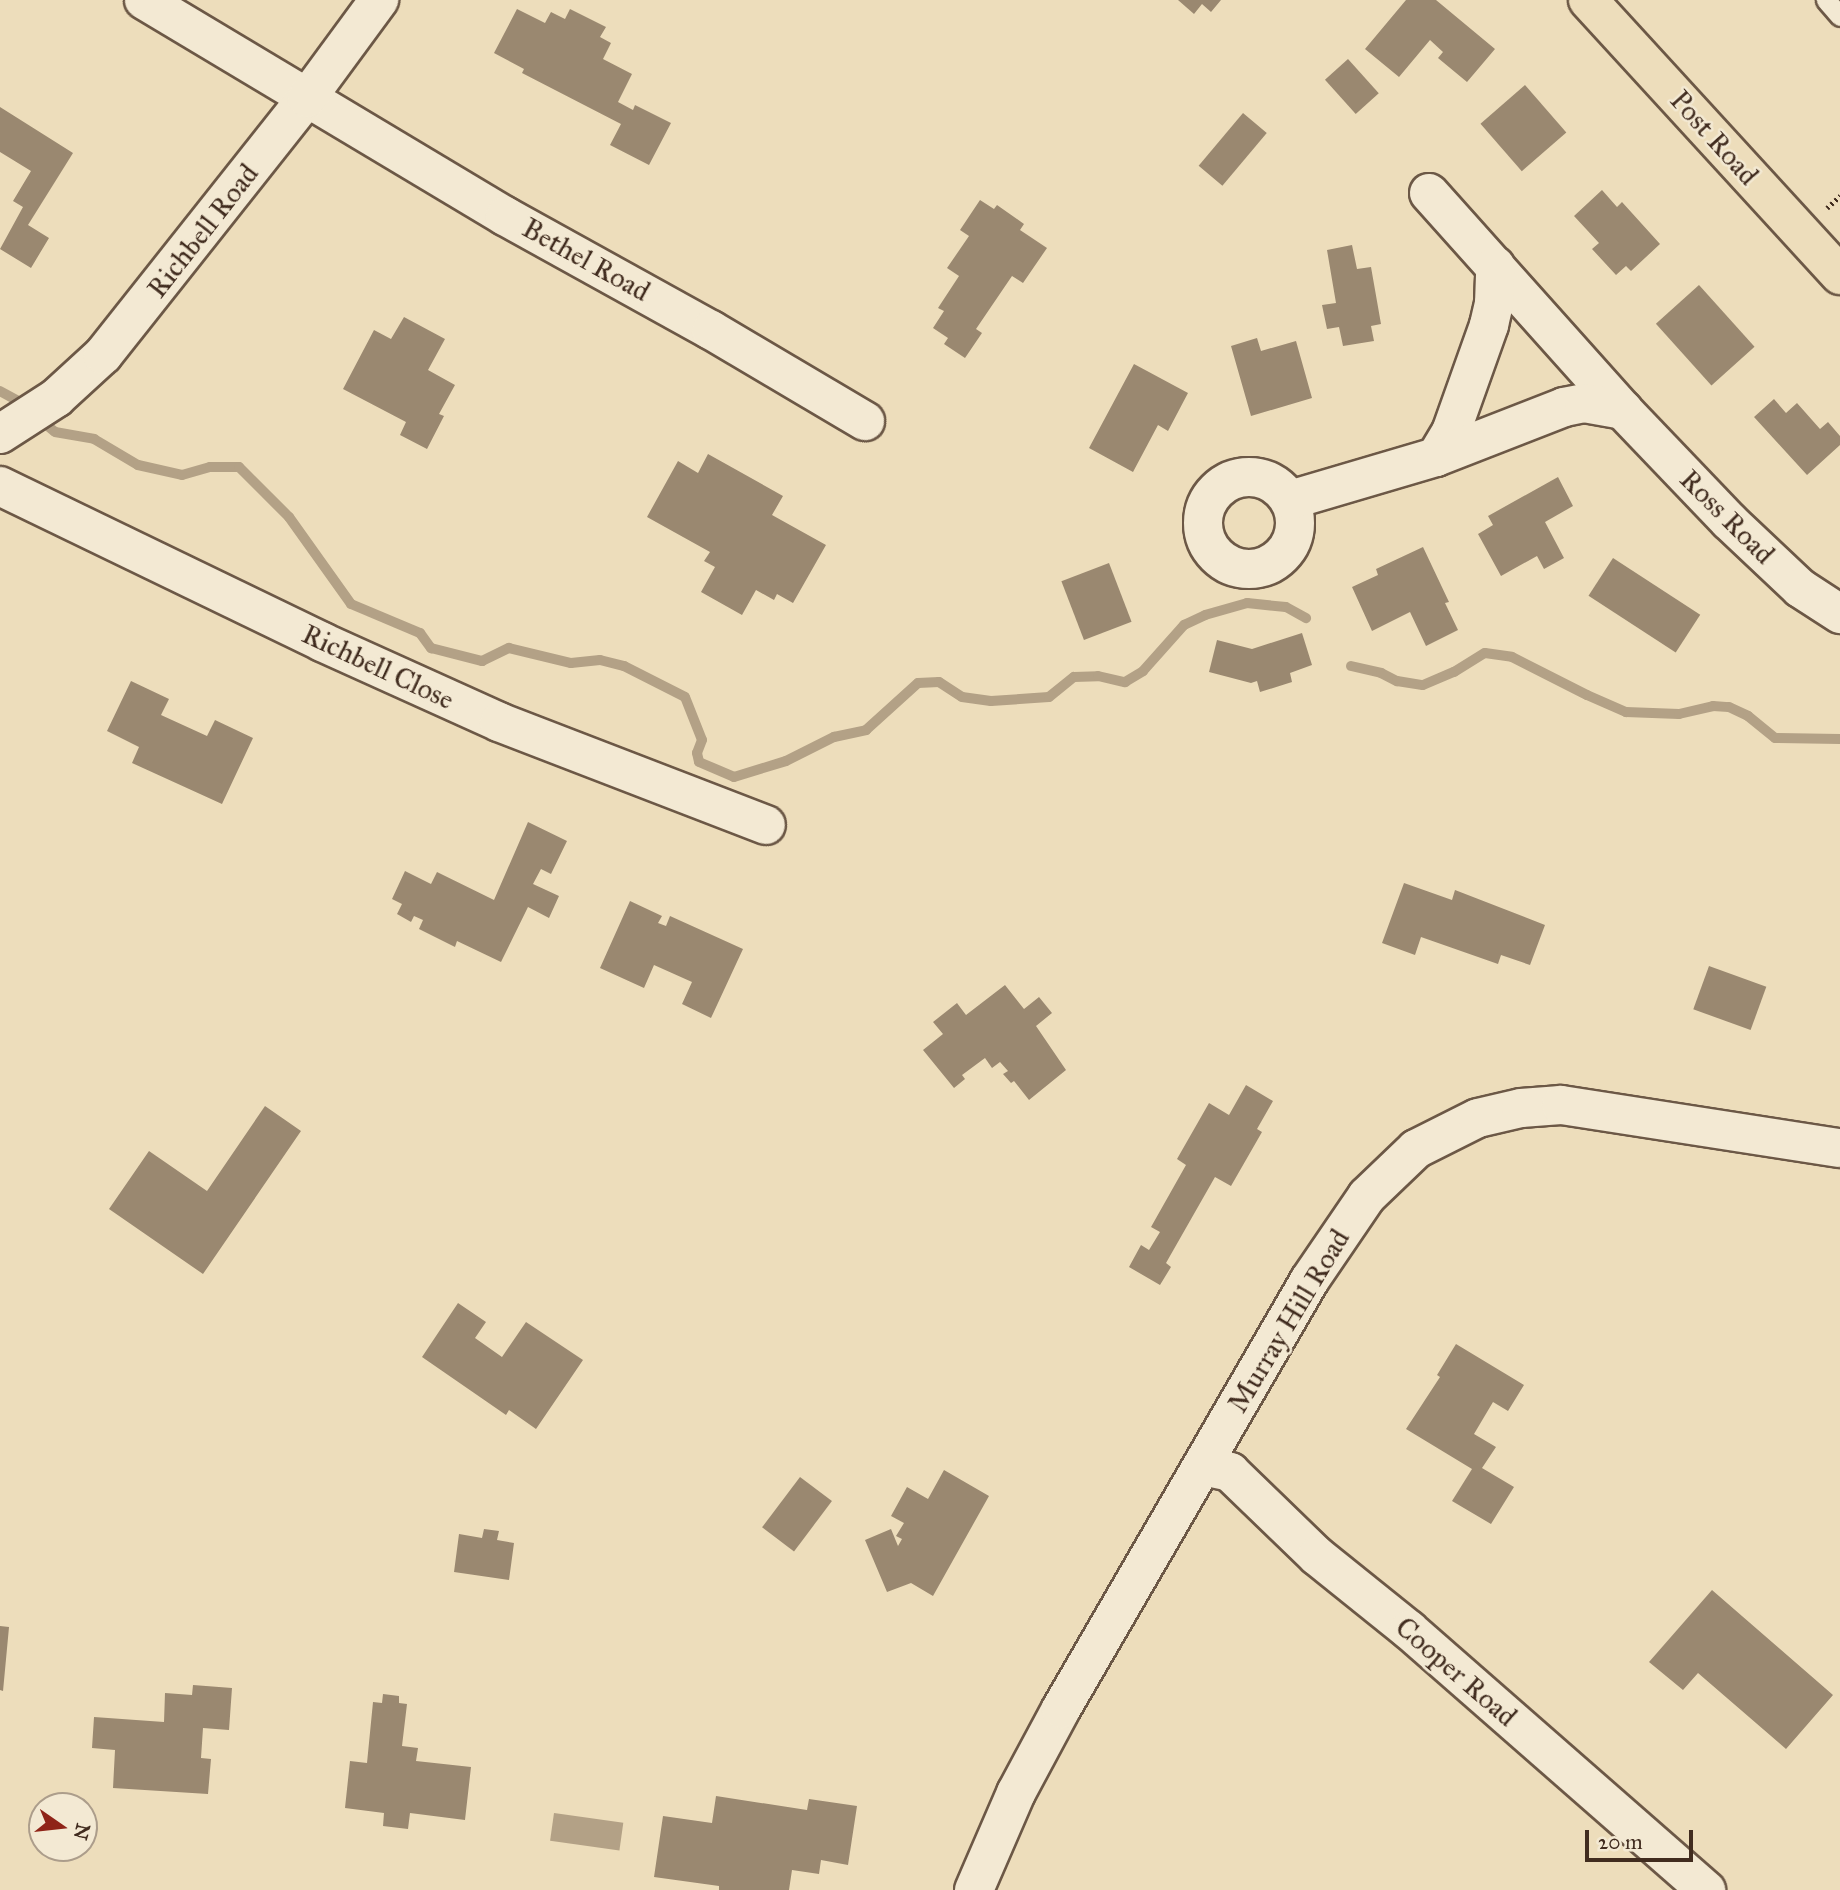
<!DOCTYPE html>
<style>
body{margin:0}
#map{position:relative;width:1840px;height:1890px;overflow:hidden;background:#edddbb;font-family:"IM FELL Great Primer",serif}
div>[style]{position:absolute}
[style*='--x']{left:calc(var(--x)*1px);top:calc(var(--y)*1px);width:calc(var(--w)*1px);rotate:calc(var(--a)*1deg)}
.water>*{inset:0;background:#b3a186;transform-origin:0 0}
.stream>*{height:10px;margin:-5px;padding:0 5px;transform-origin:5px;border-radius:5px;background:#b3a186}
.building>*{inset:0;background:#9a8870;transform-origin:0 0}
.path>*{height:4.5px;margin-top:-2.25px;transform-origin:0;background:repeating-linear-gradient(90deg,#412c1f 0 2px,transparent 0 5.5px)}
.roads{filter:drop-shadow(2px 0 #6c5846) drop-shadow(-2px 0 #6c5846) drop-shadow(0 2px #6c5846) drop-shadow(0 -2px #6c5846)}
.service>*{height:19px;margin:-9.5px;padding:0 9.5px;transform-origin:9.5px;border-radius:9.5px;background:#f3e9d3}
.minor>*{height:38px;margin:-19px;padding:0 19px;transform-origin:19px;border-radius:19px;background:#f3e9d3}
.minor>.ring{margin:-19px;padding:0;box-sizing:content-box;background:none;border:38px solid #f3e9d3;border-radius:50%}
.tertiary>*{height:38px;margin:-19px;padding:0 19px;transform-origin:19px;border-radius:19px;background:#f3e9d3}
.primary>*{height:38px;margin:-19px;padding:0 19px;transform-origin:19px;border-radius:19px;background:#edddbb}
span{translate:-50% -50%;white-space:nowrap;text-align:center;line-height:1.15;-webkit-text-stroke:5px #f3e9d3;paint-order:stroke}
.street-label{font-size:28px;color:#412c1f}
.north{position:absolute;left:28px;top:1792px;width:70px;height:70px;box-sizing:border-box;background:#f3e9d3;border:2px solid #ac9d8b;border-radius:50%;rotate:104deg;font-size:19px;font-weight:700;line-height:28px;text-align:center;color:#412c1f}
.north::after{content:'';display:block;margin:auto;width:24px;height:32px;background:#8f2418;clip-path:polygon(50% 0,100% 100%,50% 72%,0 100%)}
.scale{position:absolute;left:1585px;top:1830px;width:108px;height:32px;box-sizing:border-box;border:4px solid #412c1f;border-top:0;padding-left:9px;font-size:21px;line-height:24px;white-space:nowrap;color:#412c1f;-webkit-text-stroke:5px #f3e9d3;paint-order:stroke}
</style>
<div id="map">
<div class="water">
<i style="left:554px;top:1813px;width:70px;height:28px;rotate:8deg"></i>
</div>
<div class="stream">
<i style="--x:0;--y:391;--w:18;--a:29"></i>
<i style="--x:16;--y:400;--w:50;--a:39.4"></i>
<i style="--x:55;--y:432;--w:40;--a:10"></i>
<i style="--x:94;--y:439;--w:51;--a:30.6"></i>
<i style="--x:138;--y:465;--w:45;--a:12.8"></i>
<i style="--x:182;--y:475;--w:29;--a:-16"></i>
<i style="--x:210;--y:467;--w:29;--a:0"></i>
<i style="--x:239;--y:467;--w:71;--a:45"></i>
<i style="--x:289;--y:517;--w:107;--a:54.5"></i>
<i style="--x:351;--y:604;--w:75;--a:22.8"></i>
<i style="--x:420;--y:633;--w:19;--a:54"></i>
<i style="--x:431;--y:648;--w:53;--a:14.3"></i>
<i style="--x:482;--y:661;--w:30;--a:-26"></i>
<i style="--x:509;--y:648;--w:64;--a:13.6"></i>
<i style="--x:571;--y:663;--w:29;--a:-6"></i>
<i style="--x:600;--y:660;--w:25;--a:14"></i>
<i style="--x:624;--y:666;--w:68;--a:26.9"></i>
<i style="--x:685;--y:697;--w:46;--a:68.4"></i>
<i style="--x:702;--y:740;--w:14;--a:111"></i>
<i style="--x:697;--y:753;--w:9;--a:77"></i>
<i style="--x:699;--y:762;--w:38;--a:23"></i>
<i style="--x:734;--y:777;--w:54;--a:-17.1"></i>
<i style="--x:786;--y:761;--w:54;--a:-26.6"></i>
<i style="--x:834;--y:737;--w:33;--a:-12"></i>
<i style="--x:866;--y:730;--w:70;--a:-42.1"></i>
<i style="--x:918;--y:683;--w:21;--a:-3"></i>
<i style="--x:939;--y:682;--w:27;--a:33"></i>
<i style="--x:962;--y:697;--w:29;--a:8"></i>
<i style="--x:991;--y:701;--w:58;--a:-3.9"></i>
<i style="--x:1049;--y:697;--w:32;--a:-39"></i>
<i style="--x:1074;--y:677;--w:24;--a:-2"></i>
<i style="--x:1098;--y:676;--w:28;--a:13"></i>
<i style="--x:1125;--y:682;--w:21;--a:-31"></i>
<i style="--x:1143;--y:671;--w:62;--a:-48.3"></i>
<i style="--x:1184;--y:625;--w:23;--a:-25"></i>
<i style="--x:1205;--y:615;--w:44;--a:-15.9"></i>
<i style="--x:1247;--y:603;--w:39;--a:6"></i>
<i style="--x:1286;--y:607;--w:23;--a:29"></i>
<i style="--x:1351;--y:666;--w:31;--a:13"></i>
<i style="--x:1381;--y:673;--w:18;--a:27"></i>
<i style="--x:1397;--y:681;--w:26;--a:9"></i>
<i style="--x:1423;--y:685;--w:34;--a:-23"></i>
<i style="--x:1454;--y:672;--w:36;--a:-32"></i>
<i style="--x:1485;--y:653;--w:27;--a:8"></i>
<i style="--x:1512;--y:657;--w:84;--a:26.9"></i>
<i style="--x:1587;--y:695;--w:43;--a:23.6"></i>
<i style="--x:1626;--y:712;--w:53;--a:2.2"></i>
<i style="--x:1679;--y:714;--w:35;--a:-13"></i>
<i style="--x:1713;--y:706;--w:16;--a:4"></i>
<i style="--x:1729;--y:707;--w:21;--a:25"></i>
<i style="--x:1748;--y:716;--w:35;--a:39"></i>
<i style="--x:1775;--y:738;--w:65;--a:0.9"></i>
</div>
<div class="building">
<i style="clip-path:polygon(1178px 0,1221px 0,1211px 12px,1202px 4px,1194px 14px)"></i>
<i style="clip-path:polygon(1406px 0,1436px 0,1495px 49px,1467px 82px,1438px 58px,1443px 52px,1430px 40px,1399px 77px,1365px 49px)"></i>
<i style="clip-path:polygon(517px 9px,545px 23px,551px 12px,565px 19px,570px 9px,606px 27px,600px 37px,611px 43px,603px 59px,632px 74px,618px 102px,633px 110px,635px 105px,671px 123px,649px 165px,610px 145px,621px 124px,522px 73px,524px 69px,494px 53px)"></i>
<i style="left:1348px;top:59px;width:46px;height:31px;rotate:48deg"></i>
<i style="left:1525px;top:85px;width:63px;height:59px;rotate:49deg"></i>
<i style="clip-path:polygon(0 107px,73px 153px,28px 225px,49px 238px,31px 268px,0 249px,23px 207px,13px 201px,31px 171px,0 152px)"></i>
<i style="left:1243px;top:113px;width:31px;height:69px;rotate:40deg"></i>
<i style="clip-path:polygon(1602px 190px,1617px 207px,1622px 202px,1660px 244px,1631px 271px,1626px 266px,1616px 275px,1592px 249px,1599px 243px,1574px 216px)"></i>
<i style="clip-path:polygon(980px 200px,994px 209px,997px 205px,1024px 224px,1020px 230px,1047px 248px,1023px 283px,1012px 276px,976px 329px,982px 333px,965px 358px,944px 344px,948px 338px,933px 328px,944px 311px,938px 308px,959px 276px,947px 268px,969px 236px,960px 230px)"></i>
<i style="clip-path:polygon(1352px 245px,1357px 269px,1371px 267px,1381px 324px,1371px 326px,1374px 341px,1343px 346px,1339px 327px,1327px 329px,1322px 305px,1336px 303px,1327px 250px)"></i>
<i style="left:1699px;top:285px;width:83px;height:58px;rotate:48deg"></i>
<i style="clip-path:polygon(404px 317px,445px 339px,428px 370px,455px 385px,439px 414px,444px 416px,427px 449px,400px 435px,406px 422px,343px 389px,374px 330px,391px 339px)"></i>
<i style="clip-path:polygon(1257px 338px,1261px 351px,1296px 341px,1312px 398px,1251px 416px,1231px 346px)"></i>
<i style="clip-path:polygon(1134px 364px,1188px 393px,1168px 431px,1158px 425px,1133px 472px,1089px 448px)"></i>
<i style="clip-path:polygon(1774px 399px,1786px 413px,1797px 403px,1820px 429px,1828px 422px,1840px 436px,1840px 445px,1807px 475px,1754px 417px)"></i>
<i style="clip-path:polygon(708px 454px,783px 496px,772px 515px,826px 545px,793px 603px,777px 594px,774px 600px,756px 590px,742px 615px,701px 592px,715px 567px,704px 561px,710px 552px,647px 517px,678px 461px,698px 473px)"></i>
<i style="clip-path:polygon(1558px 477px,1573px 506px,1545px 522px,1564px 558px,1544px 569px,1537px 556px,1501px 576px,1478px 534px,1493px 525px,1488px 516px)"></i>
<i style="clip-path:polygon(1423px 547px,1449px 602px,1445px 603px,1458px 630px,1426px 646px,1410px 612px,1372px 631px,1352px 587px,1378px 575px,1376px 569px)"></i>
<i style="left:1613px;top:558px;width:104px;height:45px;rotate:33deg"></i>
<i style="left:1109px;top:563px;width:63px;height:51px;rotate:69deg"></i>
<i style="clip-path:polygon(1302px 633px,1312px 665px,1290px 673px,1292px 682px,1260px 692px,1257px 681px,1251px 683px,1209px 672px,1217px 640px,1252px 649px)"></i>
<i style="clip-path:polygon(131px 681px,169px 699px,161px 715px,207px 736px,215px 720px,253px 738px,222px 804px,132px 763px,139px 747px,107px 731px)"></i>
<i style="clip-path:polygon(528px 822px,567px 841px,551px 874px,541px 869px,533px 884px,559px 896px,549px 918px,528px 907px,501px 962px,457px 941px,455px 947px,419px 929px,423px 920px,414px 916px,411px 922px,397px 914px,402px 904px,392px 899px,405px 871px,431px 884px,437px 872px,494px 900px)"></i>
<i style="clip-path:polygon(1404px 883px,1452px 900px,1455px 890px,1545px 925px,1530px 965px,1501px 955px,1498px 964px,1421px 937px,1415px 955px,1382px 943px)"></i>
<i style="clip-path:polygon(630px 901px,662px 916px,658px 923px,666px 926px,670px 916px,743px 949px,711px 1018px,682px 1004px,692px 982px,654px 965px,644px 988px,600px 968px)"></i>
<i style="left:1709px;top:966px;width:61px;height:46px;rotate:20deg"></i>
<i style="clip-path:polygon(1005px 985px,1024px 1009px,1039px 997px,1052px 1013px,1036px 1026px,1066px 1070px,1029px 1100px,1014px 1081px,1011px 1083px,1003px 1074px,1008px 1071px,1000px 1062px,992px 1068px,985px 1058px,962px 1075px,965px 1079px,954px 1088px,923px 1050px,943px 1034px,933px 1022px,957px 1003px,966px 1015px)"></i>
<i style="clip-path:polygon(1246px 1085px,1273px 1101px,1257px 1129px,1262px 1132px,1231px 1186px,1215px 1177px,1166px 1263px,1171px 1267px,1160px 1285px,1129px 1267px,1141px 1245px,1149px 1250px,1160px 1232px,1151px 1227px,1186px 1165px,1177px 1159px,1209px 1103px,1229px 1115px)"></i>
<i style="clip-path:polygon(265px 1106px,301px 1131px,203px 1274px,109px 1209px,149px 1151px,207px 1191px)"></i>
<i style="clip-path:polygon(458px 1303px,486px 1322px,475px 1338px,502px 1357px,526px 1322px,583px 1360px,536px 1429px,509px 1410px,506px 1415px,422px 1357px)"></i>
<i style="clip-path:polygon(1456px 1344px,1524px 1385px,1508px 1411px,1493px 1402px,1474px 1434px,1496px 1447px,1482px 1468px,1514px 1487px,1491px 1524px,1452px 1501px,1472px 1469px,1406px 1429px,1440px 1377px,1437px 1375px)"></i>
<i style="clip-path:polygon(944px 1470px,989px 1496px,933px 1596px,911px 1583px,887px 1592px,865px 1540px,891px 1529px,898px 1546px,902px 1539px,896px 1536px,904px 1523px,891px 1516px,907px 1487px,928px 1499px)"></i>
<i style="left:800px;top:1477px;width:40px;height:63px;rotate:37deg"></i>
<i style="clip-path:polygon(484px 1529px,499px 1531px,497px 1540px,514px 1543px,509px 1580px,454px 1572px,459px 1534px,482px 1538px)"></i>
<i style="clip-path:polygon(1712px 1590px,1833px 1695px,1786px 1749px,1698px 1673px,1683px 1690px,1649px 1662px)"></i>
<i style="clip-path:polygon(0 1626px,9px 1627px,3px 1691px,0 1690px)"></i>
<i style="clip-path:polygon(193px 1685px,232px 1688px,229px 1730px,203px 1728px,201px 1758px,211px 1759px,208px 1794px,113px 1788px,115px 1750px,92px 1748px,94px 1717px,164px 1722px,165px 1693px,192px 1695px)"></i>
<i style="clip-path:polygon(383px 1694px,399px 1696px,399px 1703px,407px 1704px,402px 1746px,418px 1748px,416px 1761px,471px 1767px,465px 1820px,410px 1813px,408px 1829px,383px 1826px,384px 1813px,345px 1808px,350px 1761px,367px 1763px,373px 1702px,382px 1703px)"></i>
<i style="clip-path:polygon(716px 1796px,807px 1810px,809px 1799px,857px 1806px,848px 1865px,821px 1860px,819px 1874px,792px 1870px,789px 1890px,719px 1890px,719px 1886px,654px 1877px,663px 1816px,712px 1823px)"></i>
</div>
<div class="path">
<i style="--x:1827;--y:208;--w:18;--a:-43"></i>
</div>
<div class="roads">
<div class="service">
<i style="--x:1826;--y:0;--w:21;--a:49"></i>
</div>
<div class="minor">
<i style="--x:144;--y:0;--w:421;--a:30.9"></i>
<i style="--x:505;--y:216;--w:235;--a:29"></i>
<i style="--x:711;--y:330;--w:179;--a:30.6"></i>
<i style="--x:1429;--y:193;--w:291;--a:48.2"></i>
<i style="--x:1623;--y:410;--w:153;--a:46.3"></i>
<i style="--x:1729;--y:521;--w:98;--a:43.3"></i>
<i style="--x:1800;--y:588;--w:48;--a:33"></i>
<i style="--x:0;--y:434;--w:67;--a:-32.7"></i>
<i style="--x:56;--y:398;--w:64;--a:-42.5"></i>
<i style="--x:103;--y:355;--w:328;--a:-51.6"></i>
<i style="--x:307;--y:98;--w:122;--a:-53.7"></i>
<i style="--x:1436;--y:457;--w:29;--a:-59"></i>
<i style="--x:1451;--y:432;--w:114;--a:-70.4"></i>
<i style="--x:1489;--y:325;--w:22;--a:-77"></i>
<i style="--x:1494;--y:304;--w:38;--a:-88"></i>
<i class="ring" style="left:1203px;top:477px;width:54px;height:54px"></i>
<i style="--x:0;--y:486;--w:358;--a:25.8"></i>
<i style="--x:322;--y:642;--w:194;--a:24.3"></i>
<i style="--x:499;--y:722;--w:286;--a:21.1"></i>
<i style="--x:1290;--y:500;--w:152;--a:-16.4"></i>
<i style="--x:1436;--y:457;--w:137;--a:-21.3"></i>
<i style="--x:1564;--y:407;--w:20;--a:-11"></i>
<i style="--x:1584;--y:403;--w:40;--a:10"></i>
<i style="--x:1202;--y:1466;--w:29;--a:12"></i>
<i style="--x:1230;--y:1472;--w:121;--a:44"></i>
<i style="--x:1317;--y:1556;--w:118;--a:38.8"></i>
<i style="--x:1409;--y:1630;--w:395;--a:41.2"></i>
</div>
<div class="tertiary">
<i style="--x:974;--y:1890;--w:106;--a:-66.6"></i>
<i style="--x:1016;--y:1793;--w:95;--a:-61.8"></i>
<i style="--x:1061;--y:1709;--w:495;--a:-59.9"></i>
<i style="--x:1309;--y:1281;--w:103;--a:-55.7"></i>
<i style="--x:1367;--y:1196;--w:68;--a:-43.8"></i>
<i style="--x:1416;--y:1149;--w:69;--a:-26.6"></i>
<i style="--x:1478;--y:1118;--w:44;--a:-13.1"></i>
<i style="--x:1521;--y:1108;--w:40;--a:-4.3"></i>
<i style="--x:1561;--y:1105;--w:282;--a:8.8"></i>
</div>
<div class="primary">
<i style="--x:1588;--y:0;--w:373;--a:47.5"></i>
</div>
</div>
<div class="street-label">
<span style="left:1714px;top:138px;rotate:48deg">Post Road</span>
<span style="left:203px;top:231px;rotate:-52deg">Richbell Road</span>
<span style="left:586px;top:260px;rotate:29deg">Bethel Road</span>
<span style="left:1727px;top:517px;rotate:45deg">Ross Road</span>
<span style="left:378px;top:667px;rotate:25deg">Richbell Close</span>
<span style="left:1289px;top:1321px;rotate:-59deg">Murray Hill Road</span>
<span style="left:1456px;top:1672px;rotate:41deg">Cooper Road</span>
</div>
<div class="north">N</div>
<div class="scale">20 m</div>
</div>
